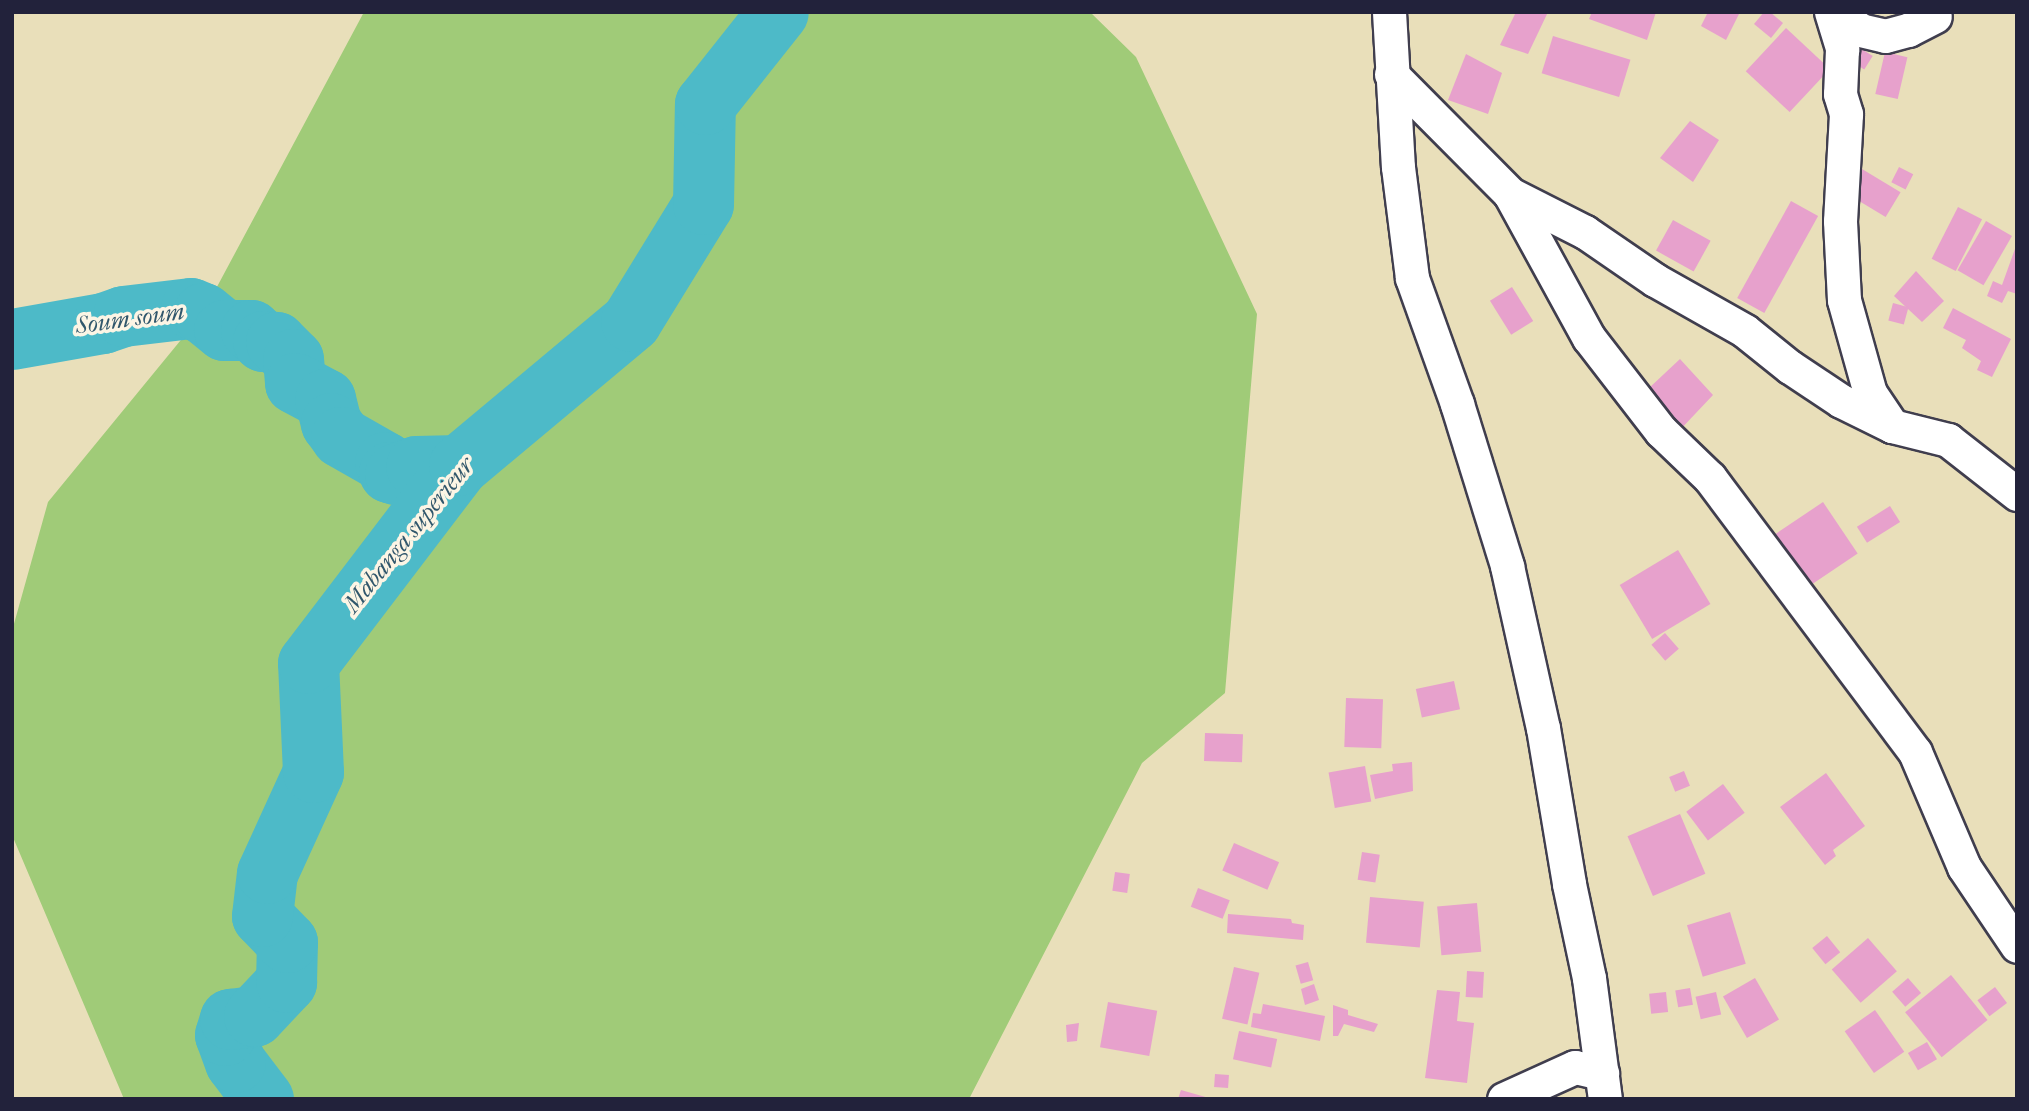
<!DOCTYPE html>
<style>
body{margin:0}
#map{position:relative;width:2029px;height:1111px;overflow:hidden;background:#e9dfba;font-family:"IM FELL French Canon",serif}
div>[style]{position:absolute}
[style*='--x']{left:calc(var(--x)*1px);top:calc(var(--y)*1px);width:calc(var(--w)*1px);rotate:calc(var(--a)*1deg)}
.green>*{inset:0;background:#a0cb78}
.river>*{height:61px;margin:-30.5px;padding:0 30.5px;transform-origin:30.5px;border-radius:30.5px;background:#4dbac8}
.building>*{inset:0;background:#e7a1cc;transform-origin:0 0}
.roads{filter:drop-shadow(2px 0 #403e4e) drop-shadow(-2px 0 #403e4e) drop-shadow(0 2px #403e4e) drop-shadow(0 -2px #403e4e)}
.street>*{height:33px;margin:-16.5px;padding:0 16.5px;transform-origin:16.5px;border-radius:16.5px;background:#fff}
span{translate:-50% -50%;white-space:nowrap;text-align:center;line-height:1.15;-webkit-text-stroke:7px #fcf5e5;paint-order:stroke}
.water-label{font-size:24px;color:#31576c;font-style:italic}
.frame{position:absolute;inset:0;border:14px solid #22223b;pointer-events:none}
</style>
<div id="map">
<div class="green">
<i style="clip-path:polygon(364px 12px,1090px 12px,1136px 57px,1257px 314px,1225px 693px,1142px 763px,969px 1099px,124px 1099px,12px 835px,12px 631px,48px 502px,203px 313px)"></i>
</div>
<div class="river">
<i style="--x:12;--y:339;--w:92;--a:-10"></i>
<i style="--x:103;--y:323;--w:21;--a:-19"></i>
<i style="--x:123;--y:316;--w:68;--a:-6.7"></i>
<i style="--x:191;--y:308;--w:13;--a:23"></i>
<i style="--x:203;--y:313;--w:27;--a:39"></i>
<i style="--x:224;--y:330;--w:27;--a:0"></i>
<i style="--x:251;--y:330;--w:16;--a:43"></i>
<i style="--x:263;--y:341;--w:13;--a:4"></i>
<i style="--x:276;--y:342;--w:24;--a:45"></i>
<i style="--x:293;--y:359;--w:24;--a:85"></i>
<i style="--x:295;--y:383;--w:34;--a:28"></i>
<i style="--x:325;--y:399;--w:25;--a:76"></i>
<i style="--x:331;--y:423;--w:17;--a:54"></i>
<i style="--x:341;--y:437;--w:51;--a:29.6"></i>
<i style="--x:385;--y:462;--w:11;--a:68"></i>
<i style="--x:389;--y:472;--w:6;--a:18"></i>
<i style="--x:395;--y:474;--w:22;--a:-21"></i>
<i style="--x:416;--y:466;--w:43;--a:-1.3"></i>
<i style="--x:263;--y:1099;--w:46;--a:-127.1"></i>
<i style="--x:235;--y:1062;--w:29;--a:-110"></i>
<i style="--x:225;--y:1035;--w:17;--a:-73"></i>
<i style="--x:230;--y:1019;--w:24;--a:-7"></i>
<i style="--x:254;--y:1016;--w:47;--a:-46.7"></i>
<i style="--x:286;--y:982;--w:40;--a:-88.6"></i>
<i style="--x:287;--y:942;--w:36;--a:-134"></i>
<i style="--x:262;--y:916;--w:43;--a:-83.4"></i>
<i style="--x:267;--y:873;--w:111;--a:-65.5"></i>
<i style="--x:313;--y:772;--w:109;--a:-92.6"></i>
<i style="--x:308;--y:663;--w:249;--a:-52.7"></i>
<i style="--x:459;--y:465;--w:224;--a:-39.9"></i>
<i style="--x:631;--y:321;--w:137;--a:-58.4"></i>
<i style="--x:703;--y:204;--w:100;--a:-88.9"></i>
<i style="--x:705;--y:104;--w:117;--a:-51.6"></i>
</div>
<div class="building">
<i style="clip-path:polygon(1516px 12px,1548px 12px,1528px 54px,1500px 45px)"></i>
<i style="clip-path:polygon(1592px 12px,1656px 12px,1647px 40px,1589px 19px)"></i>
<i style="clip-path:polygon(1708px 12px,1740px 12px,1726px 40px,1701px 26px)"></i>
<i style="clip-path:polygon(1764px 12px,1770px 12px,1783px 23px,1771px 38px,1754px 24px)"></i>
<i style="left:1786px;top:28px;width:60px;height:59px;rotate:43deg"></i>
<i style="left:1553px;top:36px;width:81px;height:39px;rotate:17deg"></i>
<i style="left:1860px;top:48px;width:15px;height:16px;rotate:32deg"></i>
<i style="left:1885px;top:52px;width:23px;height:43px;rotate:13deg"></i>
<i style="clip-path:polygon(1466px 54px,1502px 73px,1488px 114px,1448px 100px)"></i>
<i style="clip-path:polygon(1690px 121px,1719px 140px,1693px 182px,1660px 158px)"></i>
<i style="left:1899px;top:167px;width:16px;height:17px;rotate:27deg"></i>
<i style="left:1862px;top:169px;width:45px;height:29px;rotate:31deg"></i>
<i style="left:1791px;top:201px;width:31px;height:111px;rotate:29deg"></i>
<i style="left:1958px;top:207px;width:27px;height:58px;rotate:27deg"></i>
<i style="left:1673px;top:220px;width:43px;height:35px;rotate:29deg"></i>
<i style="left:1986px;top:221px;width:30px;height:57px;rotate:30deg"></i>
<i style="clip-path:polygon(2016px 246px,2017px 294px,2008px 291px,2002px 303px,1987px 296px,1993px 281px,2002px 285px)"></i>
<i style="clip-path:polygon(1916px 271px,1944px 301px,1922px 322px,1894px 296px)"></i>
<i style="left:1512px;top:287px;width:40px;height:26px;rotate:58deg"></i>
<i style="left:1893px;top:303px;width:16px;height:18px;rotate:15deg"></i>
<i style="clip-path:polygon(1953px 308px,2011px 339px,1992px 377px,1977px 370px,1981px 361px,1962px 348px,1966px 340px,1943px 328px)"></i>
<i style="clip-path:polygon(1680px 359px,1713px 395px,1678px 432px,1666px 421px,1673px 415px,1648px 389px)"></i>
<i style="left:1823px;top:502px;width:62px;height:60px;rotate:56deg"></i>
<i style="left:1890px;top:506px;width:19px;height:39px;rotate:58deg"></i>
<i style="left:1678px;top:550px;width:63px;height:68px;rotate:59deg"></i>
<i style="left:1665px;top:633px;width:21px;height:18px;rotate:49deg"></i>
<i style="left:1454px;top:681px;width:29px;height:39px;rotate:78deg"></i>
<i style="left:1346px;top:698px;width:37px;height:49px;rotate:2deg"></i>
<i style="left:1205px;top:733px;width:38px;height:28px;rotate:2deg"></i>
<i style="clip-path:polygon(1412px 762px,1413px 791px,1375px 799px,1370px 775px,1393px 771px,1392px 764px)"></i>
<i style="left:1365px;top:766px;width:36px;height:37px;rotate:80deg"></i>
<i style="left:1684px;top:771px;width:16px;height:16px;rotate:68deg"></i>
<i style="clip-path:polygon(1826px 773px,1865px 826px,1833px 850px,1836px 856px,1825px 865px,1780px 807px)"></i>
<i style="left:1723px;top:784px;width:36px;height:46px;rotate:53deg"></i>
<i style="left:1680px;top:814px;width:65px;height:57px;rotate:67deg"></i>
<i style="left:1234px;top:843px;width:49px;height:30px;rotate:23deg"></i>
<i style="left:1362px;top:852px;width:18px;height:28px;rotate:9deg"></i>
<i style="left:1115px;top:872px;width:15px;height:19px;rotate:8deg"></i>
<i style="left:1198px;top:888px;width:34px;height:20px;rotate:21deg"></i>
<i style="left:1370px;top:897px;width:54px;height:46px;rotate:5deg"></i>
<i style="left:1477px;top:903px;width:49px;height:40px;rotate:85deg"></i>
<i style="left:1730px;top:912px;width:54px;height:45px;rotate:73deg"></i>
<i style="clip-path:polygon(1228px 914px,1291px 919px,1292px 923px,1304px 925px,1303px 940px,1227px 933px)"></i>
<i style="left:1827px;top:936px;width:21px;height:19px;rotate:51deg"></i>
<i style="left:1868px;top:938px;width:44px;height:48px;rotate:49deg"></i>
<i style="left:1308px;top:962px;width:19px;height:13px;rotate:74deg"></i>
<i style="left:1234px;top:967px;width:26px;height:53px;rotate:13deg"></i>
<i style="left:1467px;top:971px;width:17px;height:26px;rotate:3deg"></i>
<i style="left:1951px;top:975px;width:58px;height:59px;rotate:51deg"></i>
<i style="left:1755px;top:978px;width:48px;height:37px;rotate:60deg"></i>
<i style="left:1908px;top:978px;width:20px;height:21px;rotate:49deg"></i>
<i style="clip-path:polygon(1314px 984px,1319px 1000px,1305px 1005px,1301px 989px)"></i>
<i style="left:1995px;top:987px;width:20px;height:22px;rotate:53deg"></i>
<i style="left:1690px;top:988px;width:17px;height:15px;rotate:80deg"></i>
<i style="clip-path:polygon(1437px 990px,1460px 992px,1457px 1021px,1474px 1023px,1467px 1083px,1425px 1078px)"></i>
<i style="left:1666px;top:992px;width:20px;height:17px;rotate:84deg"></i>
<i style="left:1716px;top:992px;width:23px;height:21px;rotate:77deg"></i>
<i style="left:1108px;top:1002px;width:50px;height:46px;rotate:10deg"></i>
<i style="clip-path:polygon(1263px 1004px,1325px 1016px,1320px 1041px,1251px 1027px,1253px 1013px,1261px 1014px)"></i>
<i style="clip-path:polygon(1333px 1005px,1348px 1010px,1348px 1015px,1378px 1024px,1374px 1032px,1344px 1024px,1338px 1036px,1333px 1036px)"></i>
<i style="left:1875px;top:1010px;width:51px;height:37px;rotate:55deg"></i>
<i style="clip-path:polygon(1079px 1023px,1077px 1041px,1067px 1042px,1066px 1025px)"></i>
<i style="left:1239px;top:1031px;width:39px;height:29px;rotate:12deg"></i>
<i style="left:1927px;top:1042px;width:20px;height:22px;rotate:60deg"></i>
<i style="left:1215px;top:1074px;width:14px;height:13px;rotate:4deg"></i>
<i style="clip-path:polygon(1181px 1090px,1209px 1098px,1209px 1099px,1178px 1099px)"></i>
</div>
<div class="roads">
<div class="street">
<i style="--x:1389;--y:12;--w:155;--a:86.7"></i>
<i style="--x:1398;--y:167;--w:112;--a:82.8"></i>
<i style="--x:1412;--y:278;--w:134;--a:70.3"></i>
<i style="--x:1457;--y:404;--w:170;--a:72.8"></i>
<i style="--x:1507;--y:566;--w:166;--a:77.5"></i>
<i style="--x:1543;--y:728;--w:158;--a:80.5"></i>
<i style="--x:1569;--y:884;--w:96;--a:78"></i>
<i style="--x:1589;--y:978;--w:122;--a:82.5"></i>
<i style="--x:1831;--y:12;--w:39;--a:73"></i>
<i style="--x:1842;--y:49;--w:45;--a:92.5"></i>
<i style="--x:1840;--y:94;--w:21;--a:73"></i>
<i style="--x:1846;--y:114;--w:107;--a:93.2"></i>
<i style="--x:1840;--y:221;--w:79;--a:87.1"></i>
<i style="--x:1844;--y:300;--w:97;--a:74.4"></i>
<i style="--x:1870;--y:393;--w:40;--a:56"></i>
<i style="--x:1838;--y:12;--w:28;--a:39"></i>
<i style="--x:1860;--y:30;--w:26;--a:13"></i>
<i style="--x:1885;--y:36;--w:24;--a:-15"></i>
<i style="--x:1908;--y:30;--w:30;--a:-27"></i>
<i style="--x:1391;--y:74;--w:169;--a:45.2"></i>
<i style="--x:1510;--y:194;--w:164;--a:61.3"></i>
<i style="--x:1589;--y:338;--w:118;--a:52.3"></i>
<i style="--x:1661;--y:431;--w:68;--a:43.8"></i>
<i style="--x:1710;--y:478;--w:342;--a:53.2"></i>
<i style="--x:1915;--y:752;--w:125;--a:66.9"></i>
<i style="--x:1964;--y:867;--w:95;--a:56.1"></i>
<i style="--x:1510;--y:194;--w:84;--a:26.9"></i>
<i style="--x:1585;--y:232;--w:85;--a:34.4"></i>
<i style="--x:1655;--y:280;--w:103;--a:29.5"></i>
<i style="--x:1745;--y:331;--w:58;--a:38.7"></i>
<i style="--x:1790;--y:367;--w:61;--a:33.7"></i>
<i style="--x:1841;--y:401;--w:57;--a:26.1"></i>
<i style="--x:1892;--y:426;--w:58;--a:14"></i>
<i style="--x:1948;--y:440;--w:88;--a:38"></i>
<i style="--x:1504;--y:1099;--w:78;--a:-24.3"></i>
<i style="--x:1575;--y:1067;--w:28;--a:13"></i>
</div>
</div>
<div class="water-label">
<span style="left:130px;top:319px;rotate:-8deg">Soum soum</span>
<span style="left:409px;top:535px;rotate:-51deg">Mabanga superieur</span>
</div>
<div class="frame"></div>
</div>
